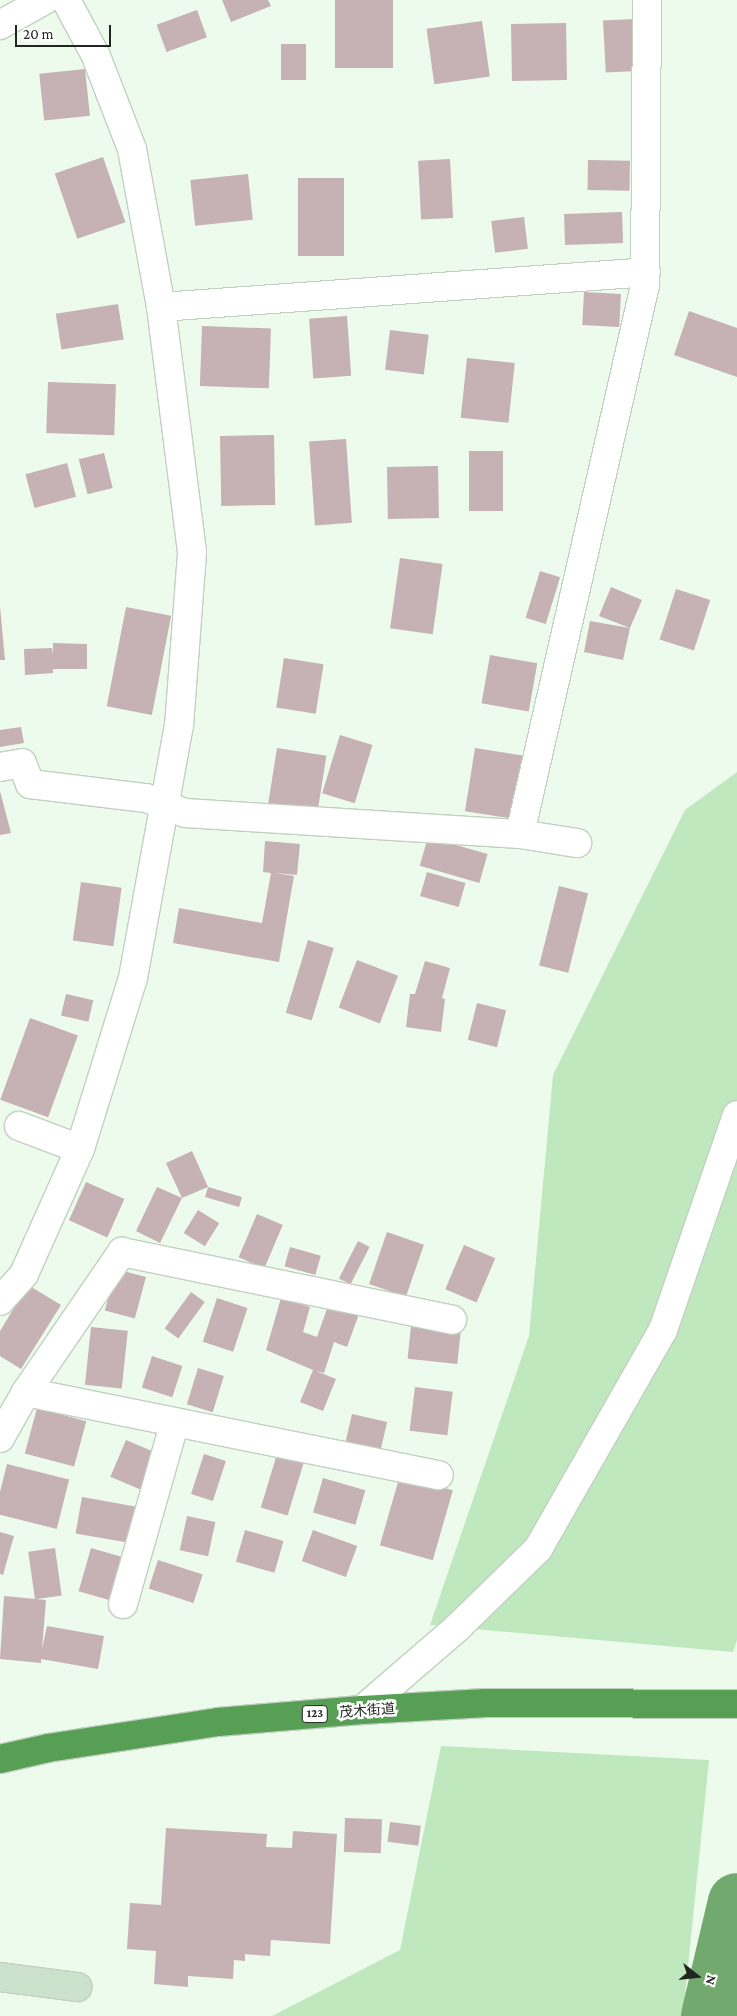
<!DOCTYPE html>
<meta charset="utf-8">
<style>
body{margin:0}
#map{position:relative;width:737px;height:2016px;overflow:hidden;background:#edfbec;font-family:"Crimson Pro","Noto Sans JP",serif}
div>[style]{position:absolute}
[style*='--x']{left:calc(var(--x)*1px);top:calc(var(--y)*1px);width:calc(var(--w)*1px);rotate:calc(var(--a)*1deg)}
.green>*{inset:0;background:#c0e8be}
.river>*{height:58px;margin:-29px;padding:0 29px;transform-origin:29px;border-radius:29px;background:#71a96f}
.building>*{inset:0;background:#c6b1b5;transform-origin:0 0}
.roads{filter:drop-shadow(1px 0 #c2d0c1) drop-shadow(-1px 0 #c2d0c1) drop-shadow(0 1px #c2d0c1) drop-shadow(0 -1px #c2d0c1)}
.street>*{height:28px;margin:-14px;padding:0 14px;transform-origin:14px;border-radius:14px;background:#fff}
.secondary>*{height:28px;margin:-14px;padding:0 14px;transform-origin:14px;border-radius:14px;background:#cde2cc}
.highway>*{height:28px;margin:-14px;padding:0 14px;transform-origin:14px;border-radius:14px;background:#579f55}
span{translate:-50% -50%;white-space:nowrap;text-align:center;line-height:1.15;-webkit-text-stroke:5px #fff;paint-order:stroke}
.shield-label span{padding:1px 4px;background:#fff;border:1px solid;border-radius:4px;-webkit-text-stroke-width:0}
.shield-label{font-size:12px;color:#212621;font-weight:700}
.street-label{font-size:14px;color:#212621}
.north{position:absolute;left:672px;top:1951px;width:50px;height:50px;-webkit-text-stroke:4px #fff;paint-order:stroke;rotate:106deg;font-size:14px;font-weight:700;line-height:20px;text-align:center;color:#212621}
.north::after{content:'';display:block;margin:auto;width:18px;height:22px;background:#212621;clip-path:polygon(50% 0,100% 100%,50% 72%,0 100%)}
.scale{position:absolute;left:15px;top:25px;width:96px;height:22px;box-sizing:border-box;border:2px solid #212621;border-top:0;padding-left:6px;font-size:15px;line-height:18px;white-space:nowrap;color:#212621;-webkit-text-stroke:4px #fff;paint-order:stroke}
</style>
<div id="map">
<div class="green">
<i style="clip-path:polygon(737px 772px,737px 1640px,733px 1652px,430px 1625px,529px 1336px,553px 1075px,685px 810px)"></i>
<i style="clip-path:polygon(441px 1746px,709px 1760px,683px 2016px,272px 2016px,400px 1950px)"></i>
</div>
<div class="river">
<i style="--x:710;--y:2016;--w:117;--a:-76.7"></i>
</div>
<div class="building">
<i style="clip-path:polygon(222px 0,268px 0,271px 6px,231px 22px)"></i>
<i style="left:335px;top:0;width:58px;height:68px"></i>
<i style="left:197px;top:10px;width:29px;height:43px;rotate:70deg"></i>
<i style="left:634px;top:19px;width:52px;height:31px;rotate:87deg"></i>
<i style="left:482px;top:21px;width:56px;height:56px;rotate:82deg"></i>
<i style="left:566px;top:23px;width:57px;height:55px;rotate:89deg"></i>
<i style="left:281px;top:44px;width:25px;height:36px"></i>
<i style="left:85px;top:69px;width:47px;height:46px;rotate:84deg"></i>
<i style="left:103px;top:157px;width:69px;height:51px;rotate:71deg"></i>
<i style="left:450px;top:159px;width:59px;height:32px;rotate:87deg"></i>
<i style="left:588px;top:160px;width:42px;height:30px;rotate:1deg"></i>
<i style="left:248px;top:174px;width:46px;height:58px;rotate:84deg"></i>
<i style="left:344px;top:178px;width:78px;height:46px;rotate:90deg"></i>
<i style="left:622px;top:212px;width:31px;height:58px;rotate:88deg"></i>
<i style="left:524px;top:217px;width:32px;height:33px;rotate:83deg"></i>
<i style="left:584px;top:292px;width:37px;height:33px;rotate:3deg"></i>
<i style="left:118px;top:304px;width:36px;height:63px;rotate:81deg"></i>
<i style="clip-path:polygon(689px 311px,737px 328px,737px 377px,674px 355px)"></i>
<i style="left:347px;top:316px;width:60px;height:38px;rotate:86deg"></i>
<i style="left:202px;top:326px;width:69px;height:60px;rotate:2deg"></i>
<i style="left:390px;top:330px;width:39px;height:40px;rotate:7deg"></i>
<i style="left:467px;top:358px;width:48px;height:60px;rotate:6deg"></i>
<i style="left:48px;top:382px;width:68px;height:51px;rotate:2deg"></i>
<i style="left:274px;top:435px;width:70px;height:54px;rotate:89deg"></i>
<i style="left:346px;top:439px;width:84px;height:37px;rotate:86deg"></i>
<i style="left:469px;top:451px;width:34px;height:60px"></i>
<i style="left:104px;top:453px;width:36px;height:26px;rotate:76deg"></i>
<i style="left:67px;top:463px;width:35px;height:43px;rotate:75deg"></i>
<i style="left:438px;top:466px;width:52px;height:51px;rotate:89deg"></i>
<i style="left:400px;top:558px;width:43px;height:71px;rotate:8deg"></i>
<i style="left:540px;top:571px;width:21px;height:49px;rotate:17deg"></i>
<i style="clip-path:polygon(611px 587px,642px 600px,630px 628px,623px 660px,584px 652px,590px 621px,630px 628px,599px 616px)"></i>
<i style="left:676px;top:589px;width:36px;height:53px;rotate:18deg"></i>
<i style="clip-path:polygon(0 606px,5px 660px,0 660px)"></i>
<i style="left:126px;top:607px;width:46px;height:101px;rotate:11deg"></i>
<i style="clip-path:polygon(53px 643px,87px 644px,87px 669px,53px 669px,53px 673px,25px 675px,24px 649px,52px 648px,53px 654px)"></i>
<i style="left:490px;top:655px;width:48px;height:49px;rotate:10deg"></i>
<i style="left:284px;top:658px;width:40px;height:50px;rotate:9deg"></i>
<i style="clip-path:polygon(21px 727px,24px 743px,0 747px,0 730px)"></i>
<i style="left:340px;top:735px;width:34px;height:61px;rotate:17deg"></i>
<i style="left:277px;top:748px;width:50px;height:56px;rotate:9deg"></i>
<i style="left:475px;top:748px;width:55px;height:64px;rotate:9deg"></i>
<i style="clip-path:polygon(0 791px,11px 833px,0 835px)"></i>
<i style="left:428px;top:837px;width:62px;height:30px;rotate:16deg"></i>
<i style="clip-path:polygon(265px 841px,300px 844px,297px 875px,275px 873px,294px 876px,279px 962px,173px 943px,179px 908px,262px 923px,271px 873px,263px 872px)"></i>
<i style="left:427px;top:872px;width:40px;height:25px;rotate:16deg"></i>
<i style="left:81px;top:882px;width:41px;height:59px;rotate:8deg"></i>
<i style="left:559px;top:886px;width:30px;height:82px;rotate:14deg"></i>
<i style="left:308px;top:940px;width:27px;height:76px;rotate:17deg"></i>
<i style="left:357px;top:960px;width:44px;height:51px;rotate:21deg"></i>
<i style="clip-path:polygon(425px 961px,450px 968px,442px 998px,445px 999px,441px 1032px,406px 1027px,410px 994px,415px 994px)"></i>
<i style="left:66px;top:994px;width:28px;height:22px;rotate:13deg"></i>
<i style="left:477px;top:1003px;width:30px;height:38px;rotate:14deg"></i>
<i style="left:30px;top:1018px;width:51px;height:87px;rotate:20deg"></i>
<i style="clip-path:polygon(192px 1151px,208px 1187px,242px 1197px,239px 1207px,205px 1197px,208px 1187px,182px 1198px,160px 1243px,136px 1231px,157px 1187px,182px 1198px,166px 1163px)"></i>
<i style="left:86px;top:1182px;width:42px;height:42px;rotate:24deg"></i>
<i style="left:198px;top:1210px;width:25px;height:27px;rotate:32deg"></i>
<i style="left:257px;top:1214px;width:28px;height:47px;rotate:23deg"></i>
<i style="left:387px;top:1232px;width:39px;height:55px;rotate:19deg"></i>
<i style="left:358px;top:1241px;width:13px;height:42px;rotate:27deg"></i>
<i style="left:464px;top:1245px;width:34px;height:48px;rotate:23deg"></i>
<i style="left:290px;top:1247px;width:32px;height:20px;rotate:16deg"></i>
<i style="left:116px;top:1269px;width:31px;height:43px;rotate:15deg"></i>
<i style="clip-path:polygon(28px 1285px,61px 1305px,21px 1369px,0 1356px,0 1331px)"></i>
<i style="left:191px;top:1292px;width:17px;height:45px;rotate:36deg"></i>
<i style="left:217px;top:1298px;width:32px;height:46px;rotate:18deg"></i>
<i style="clip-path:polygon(281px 1298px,310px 1307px,303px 1332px,317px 1337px,329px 1303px,359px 1314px,347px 1347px,334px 1342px,324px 1373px,316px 1371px,336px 1379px,323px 1411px,300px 1402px,313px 1370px,266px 1350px)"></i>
<i style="left:411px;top:1326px;width:50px;height:33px;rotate:6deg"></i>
<i style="left:91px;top:1327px;width:37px;height:58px;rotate:6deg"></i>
<i style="left:152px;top:1356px;width:32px;height:33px;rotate:18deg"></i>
<i style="left:198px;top:1368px;width:27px;height:38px;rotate:17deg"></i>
<i style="left:415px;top:1387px;width:38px;height:44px;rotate:7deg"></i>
<i style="left:37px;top:1408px;width:51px;height:47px;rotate:15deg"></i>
<i style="left:352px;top:1414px;width:36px;height:35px;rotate:13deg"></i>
<i style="left:126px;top:1440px;width:34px;height:40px;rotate:23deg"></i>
<i style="left:278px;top:1451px;width:28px;height:59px;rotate:17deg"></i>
<i style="left:204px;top:1454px;width:23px;height:42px;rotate:18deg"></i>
<i style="left:7px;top:1464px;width:64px;height:51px;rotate:14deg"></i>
<i style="left:400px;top:1475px;width:55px;height:73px;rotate:16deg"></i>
<i style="left:323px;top:1478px;width:44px;height:36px;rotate:16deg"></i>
<i style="left:82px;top:1497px;width:57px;height:37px;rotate:10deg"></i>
<i style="left:187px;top:1516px;width:29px;height:35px;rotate:12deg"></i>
<i style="left:245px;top:1530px;width:40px;height:33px;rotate:16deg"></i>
<i style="left:313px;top:1530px;width:47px;height:33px;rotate:20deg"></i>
<i style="clip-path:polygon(0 1532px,14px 1536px,3px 1575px,0 1574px)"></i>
<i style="left:55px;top:1548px;width:48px;height:27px;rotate:82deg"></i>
<i style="left:91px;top:1548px;width:37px;height:45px;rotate:16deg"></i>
<i style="left:158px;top:1560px;width:47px;height:30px;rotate:18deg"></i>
<i style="clip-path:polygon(4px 1596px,46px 1600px,42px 1649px,47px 1626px,104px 1636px,98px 1669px,41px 1659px,41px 1663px,0 1659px)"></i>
<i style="left:345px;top:1818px;width:37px;height:34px;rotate:2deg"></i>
<i style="left:390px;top:1822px;width:31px;height:20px;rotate:7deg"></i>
<i style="clip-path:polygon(166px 1828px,267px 1834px,266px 1847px,292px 1848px,293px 1831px,337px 1834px,330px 1944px,271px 1940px,270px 1956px,245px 1954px,245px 1961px,234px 1960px,233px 1979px,188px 1976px,188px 1987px,154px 1984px,156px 1951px,127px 1949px,130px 1903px,161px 1905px)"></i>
</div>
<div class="roads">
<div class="street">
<i style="--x:0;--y:25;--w:51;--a:-29.1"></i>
<i style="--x:161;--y:307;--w:486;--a:-4.1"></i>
<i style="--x:0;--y:767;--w:22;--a:-10"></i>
<i style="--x:22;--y:763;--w:22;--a:69"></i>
<i style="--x:30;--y:784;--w:117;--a:6.9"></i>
<i style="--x:146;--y:798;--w:42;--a:21"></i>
<i style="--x:185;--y:813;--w:336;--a:3.6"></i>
<i style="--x:520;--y:834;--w:58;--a:9"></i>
<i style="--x:520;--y:834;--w:563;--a:-77.17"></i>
<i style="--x:645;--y:285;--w:285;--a:-89.6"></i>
<i style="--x:19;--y:1126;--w:65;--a:20.7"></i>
<i style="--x:0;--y:1301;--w:36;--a:-48"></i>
<i style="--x:24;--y:1274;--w:137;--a:-65.9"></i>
<i style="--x:80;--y:1149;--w:179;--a:-72.8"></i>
<i style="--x:133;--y:978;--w:256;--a:-79.7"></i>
<i style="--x:179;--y:726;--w:174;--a:-85.7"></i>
<i style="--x:192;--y:552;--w:247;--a:-97.2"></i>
<i style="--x:161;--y:307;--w:161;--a:-100.4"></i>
<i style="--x:132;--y:149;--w:100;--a:-111.2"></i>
<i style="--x:96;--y:56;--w:64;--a:-118.2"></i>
<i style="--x:26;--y:1392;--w:421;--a:11.4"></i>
<i style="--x:0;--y:1438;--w:53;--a:-60.5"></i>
<i style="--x:26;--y:1392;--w:170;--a:-55.6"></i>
<i style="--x:122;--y:1252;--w:337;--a:11.6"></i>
<i style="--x:123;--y:1604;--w:189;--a:-74.1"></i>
<i style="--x:362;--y:1710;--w:127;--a:-40.8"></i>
<i style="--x:458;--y:1627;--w:112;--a:-44.3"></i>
<i style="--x:538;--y:1549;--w:252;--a:-60.3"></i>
<i style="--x:663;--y:1330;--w:227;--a:-71"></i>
</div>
<div class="secondary">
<i style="--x:0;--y:1977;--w:78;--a:7.4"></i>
</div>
<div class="highway">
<i style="--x:0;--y:1759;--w:49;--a:-12.9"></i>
<i style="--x:48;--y:1748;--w:172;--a:-8.7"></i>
<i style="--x:218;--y:1722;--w:144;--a:-4.8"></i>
<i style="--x:362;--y:1710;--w:124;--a:-3.2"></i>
<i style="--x:486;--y:1703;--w:251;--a:0.2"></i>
</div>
</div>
<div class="shield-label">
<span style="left:315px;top:1714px">123</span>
</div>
<div class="street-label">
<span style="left:367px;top:1710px;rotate:-4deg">茂木街道</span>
</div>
<div class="north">N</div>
<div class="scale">20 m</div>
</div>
